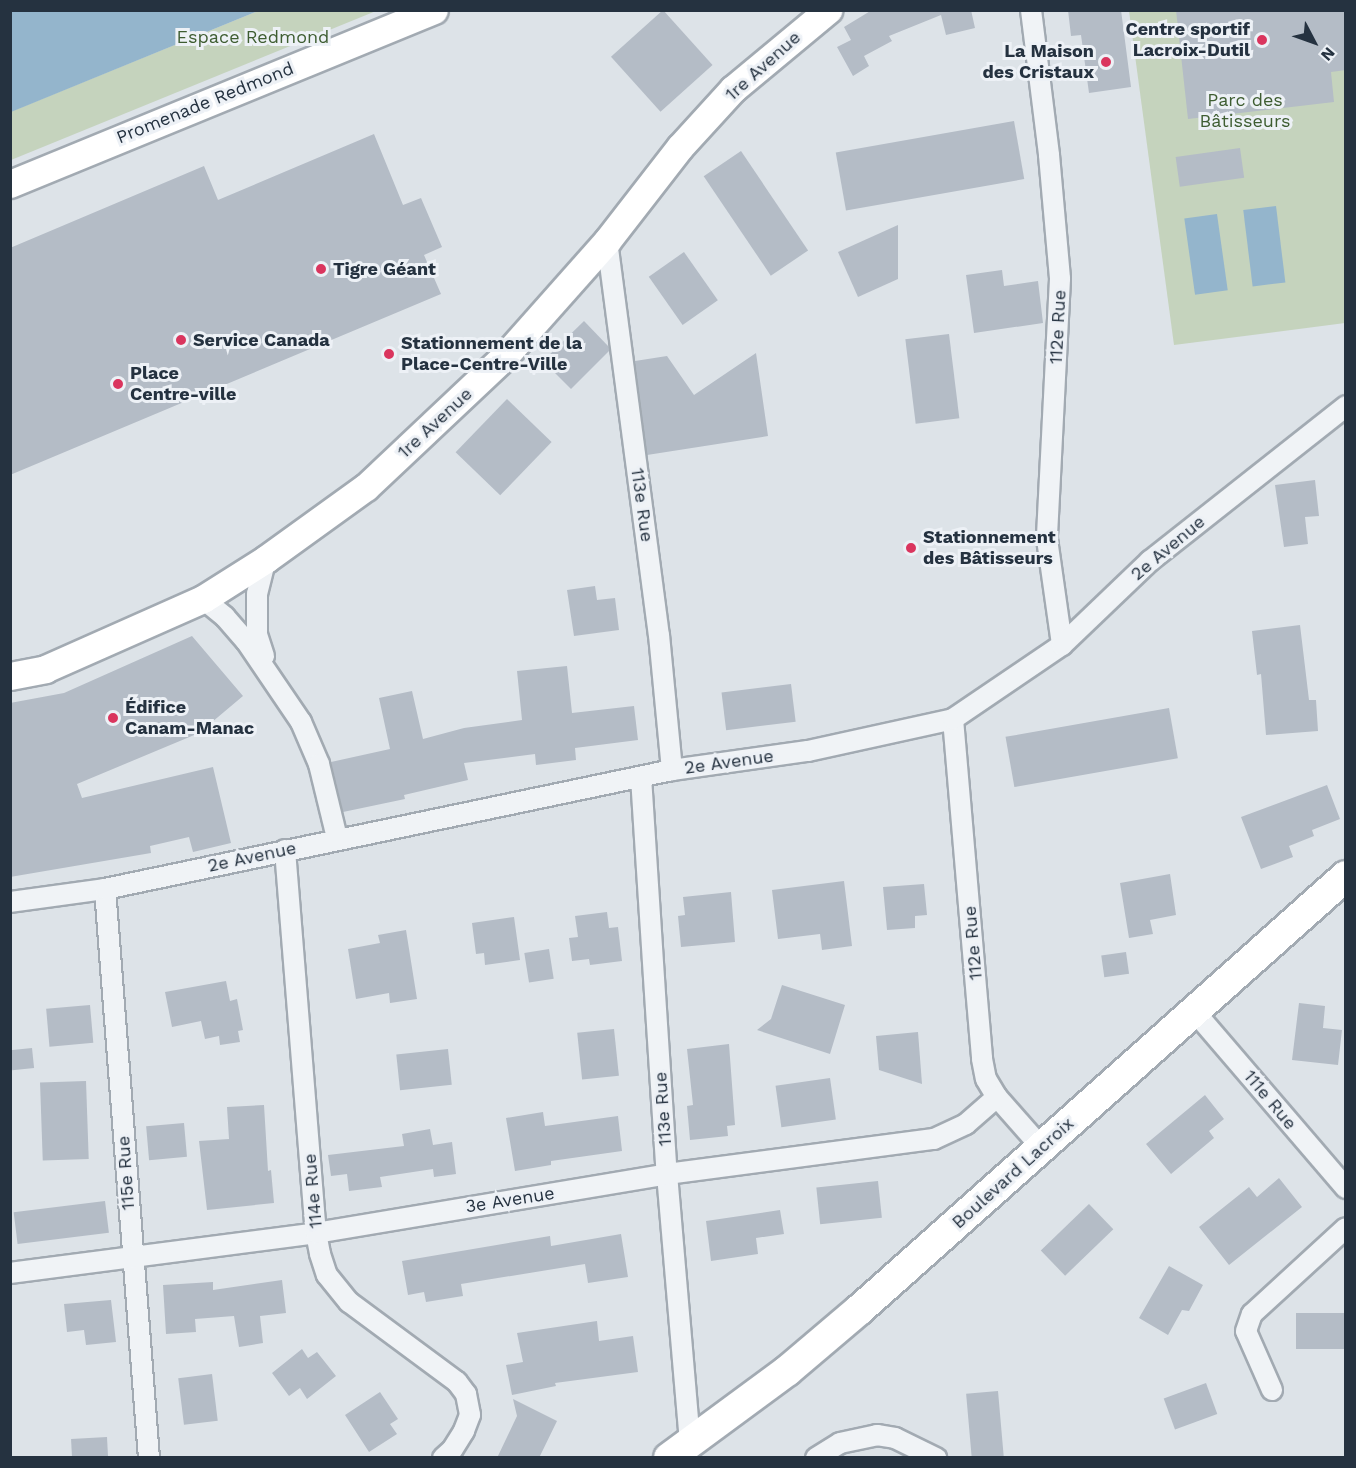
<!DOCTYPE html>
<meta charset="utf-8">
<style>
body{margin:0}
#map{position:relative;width:1356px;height:1468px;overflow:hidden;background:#dde3e8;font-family:"Work Sans",sans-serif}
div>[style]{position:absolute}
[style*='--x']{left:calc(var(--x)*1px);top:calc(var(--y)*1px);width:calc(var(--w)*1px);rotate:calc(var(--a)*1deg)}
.green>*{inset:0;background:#c5d3bd}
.water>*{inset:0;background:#94b5cc;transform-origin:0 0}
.building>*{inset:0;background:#b4bcc6;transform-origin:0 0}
.roads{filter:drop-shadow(2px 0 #a2aab2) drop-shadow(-2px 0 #a2aab2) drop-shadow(0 2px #a2aab2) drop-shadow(0 -2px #a2aab2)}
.street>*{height:20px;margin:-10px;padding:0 10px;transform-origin:10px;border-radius:10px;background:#f0f3f6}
.secondary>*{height:27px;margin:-13.5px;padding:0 13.5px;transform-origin:13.5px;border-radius:13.5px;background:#fff}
.primary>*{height:30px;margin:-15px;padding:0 15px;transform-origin:15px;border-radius:15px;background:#fff}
.dots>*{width:16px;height:16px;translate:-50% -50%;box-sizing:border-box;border:3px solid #edf1f6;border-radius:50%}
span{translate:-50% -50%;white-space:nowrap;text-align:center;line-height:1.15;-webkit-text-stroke:6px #edf1f6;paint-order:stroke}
.poi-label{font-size:18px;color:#253240;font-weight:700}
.right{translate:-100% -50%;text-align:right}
.left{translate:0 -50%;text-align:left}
.park-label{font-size:18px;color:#3e5d31}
.street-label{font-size:18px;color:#253240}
.frame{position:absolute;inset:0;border:12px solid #253240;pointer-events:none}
.north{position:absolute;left:1284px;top:12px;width:60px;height:60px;-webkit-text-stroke:4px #edf1f6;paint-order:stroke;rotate:131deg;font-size:16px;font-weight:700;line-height:24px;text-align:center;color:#253240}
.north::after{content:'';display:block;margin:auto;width:21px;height:27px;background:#253240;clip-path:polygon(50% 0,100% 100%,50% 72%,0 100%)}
</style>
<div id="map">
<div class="green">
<i style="clip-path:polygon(258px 11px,376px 11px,11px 160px,10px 112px)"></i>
<i style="clip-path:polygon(1129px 11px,1345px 11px,1345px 323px,1174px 345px)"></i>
</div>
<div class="water">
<i style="clip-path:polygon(11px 10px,258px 10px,258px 11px,11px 112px)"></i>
<i style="left:1276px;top:206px;width:77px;height:33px;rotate:83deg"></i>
<i style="left:1217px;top:214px;width:77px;height:33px;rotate:82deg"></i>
</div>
<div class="building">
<i style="left:663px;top:10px;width:74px;height:70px;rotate:48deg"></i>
<i style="clip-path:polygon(872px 10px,971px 10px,975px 28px,946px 35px,941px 15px,889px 36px,892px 41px,864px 56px,869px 66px,853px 76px,837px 47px,851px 40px,844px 27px)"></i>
<i style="clip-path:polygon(1068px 10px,1121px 10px,1131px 87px,1089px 93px,1081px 35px,1071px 36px)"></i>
<i style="clip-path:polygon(1176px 10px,1346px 10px,1346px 70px,1331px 72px,1334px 102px,1188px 119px)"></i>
<i style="left:1014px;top:121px;width:59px;height:181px;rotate:80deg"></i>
<i style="clip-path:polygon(374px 134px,403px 205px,421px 198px,442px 247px,424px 255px,441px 294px,10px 475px,10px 248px,204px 166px,218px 200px)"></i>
<i style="left:1240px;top:148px;width:30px;height:65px;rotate:82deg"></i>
<i style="left:741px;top:151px;width:120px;height:45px;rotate:56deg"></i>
<i style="clip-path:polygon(898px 225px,898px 279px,858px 297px,838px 252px)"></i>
<i style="left:684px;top:252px;width:59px;height:43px;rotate:55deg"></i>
<i style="clip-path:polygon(1002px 270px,1004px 286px,1038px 281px,1043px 323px,974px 333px,966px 275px)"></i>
<i style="clip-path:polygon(584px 321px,609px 347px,609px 351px,571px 389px,543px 361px)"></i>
<i style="left:949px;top:334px;width:85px;height:44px;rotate:83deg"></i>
<i style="clip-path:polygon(756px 353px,768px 436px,647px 455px,635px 361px,667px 356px,694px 395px)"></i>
<i style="left:507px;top:399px;width:62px;height:74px;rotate:44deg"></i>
<i style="clip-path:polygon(1315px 480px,1319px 516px,1305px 517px,1308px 544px,1284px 547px,1275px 485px)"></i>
<i style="clip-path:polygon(595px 586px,597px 600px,615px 598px,619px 630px,574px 636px,567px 590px)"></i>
<i style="clip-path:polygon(1300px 625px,1309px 700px,1316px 700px,1318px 731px,1266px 735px,1261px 674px,1257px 675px,1252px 631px)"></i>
<i style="clip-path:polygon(192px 636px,243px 696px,199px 733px,77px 784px,82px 798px,213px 767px,231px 843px,193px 852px,189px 837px,150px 846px,151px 853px,10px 877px,10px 703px,64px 693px)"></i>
<i style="clip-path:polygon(567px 666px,572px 713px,634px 706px,638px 740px,575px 748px,576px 760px,536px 765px,535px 754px,464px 763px,468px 780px,404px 795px,405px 799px,343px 812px,331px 762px,390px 749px,379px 698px,412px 691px,423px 739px,464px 728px,522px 720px,517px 671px)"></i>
<i style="left:791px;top:684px;width:38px;height:70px;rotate:83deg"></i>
<i style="left:1169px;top:708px;width:51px;height:166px;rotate:80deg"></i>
<i style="clip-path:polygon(1327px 785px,1340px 819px,1312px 830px,1314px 836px,1289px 846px,1293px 857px,1261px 869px,1241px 817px)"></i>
<i style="clip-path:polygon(1170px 874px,1176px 915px,1150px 920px,1153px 934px,1129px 938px,1120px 883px)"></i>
<i style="clip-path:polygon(844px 881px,852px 946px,822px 950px,820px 934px,778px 939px,772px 890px)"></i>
<i style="clip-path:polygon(924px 884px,927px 915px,915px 916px,915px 928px,887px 930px,883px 887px)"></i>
<i style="clip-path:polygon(731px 892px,735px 942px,681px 947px,678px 916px,685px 915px,683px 897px)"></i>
<i style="clip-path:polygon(607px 912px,609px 928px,618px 927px,622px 961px,590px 965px,589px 959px,572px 961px,569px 938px,578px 937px,575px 916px)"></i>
<i style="clip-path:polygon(514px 917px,520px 960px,485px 965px,484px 953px,476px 954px,472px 923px)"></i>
<i style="clip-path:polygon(406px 930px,417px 999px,390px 1003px,389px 993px,356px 999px,348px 949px,380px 943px,378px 935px)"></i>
<i style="left:549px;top:949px;width:30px;height:25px;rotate:81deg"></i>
<i style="left:1126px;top:952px;width:22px;height:25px;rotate:82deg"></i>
<i style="clip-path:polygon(226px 981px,230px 1001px,237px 999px,243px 1030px,238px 1031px,240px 1042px,220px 1045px,219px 1036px,205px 1039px,201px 1021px,172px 1027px,165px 992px)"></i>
<i style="clip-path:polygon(782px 985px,845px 1005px,830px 1054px,757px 1030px,771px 1019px)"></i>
<i style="clip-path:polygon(1299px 1003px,1325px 1006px,1323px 1028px,1342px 1030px,1338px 1065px,1292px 1060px)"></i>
<i style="left:90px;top:1005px;width:38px;height:44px;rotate:85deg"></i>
<i style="left:614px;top:1029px;width:47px;height:37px;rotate:84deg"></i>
<i style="clip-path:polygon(918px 1032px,922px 1084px,879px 1070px,876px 1036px)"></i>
<i style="clip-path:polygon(729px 1044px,735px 1125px,727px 1126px,728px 1136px,690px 1140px,687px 1106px,693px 1105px,687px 1049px)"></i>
<i style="left:32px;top:1048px;width:20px;height:22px;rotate:84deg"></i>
<i style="left:448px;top:1049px;width:36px;height:52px;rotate:84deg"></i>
<i style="left:830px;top:1078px;width:42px;height:55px;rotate:82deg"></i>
<i style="left:86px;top:1081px;width:78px;height:46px;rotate:88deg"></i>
<i style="clip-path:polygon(1205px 1095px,1224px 1119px,1209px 1131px,1214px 1138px,1171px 1174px,1146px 1144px)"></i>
<i style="clip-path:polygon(264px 1105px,268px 1171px,271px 1170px,274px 1203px,207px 1210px,199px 1141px,229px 1139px,227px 1107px)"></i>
<i style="clip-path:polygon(543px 1112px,545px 1126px,618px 1116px,622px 1151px,551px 1161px,551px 1165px,515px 1171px,506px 1118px)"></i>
<i style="left:184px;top:1123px;width:34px;height:38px;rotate:85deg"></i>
<i style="clip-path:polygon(430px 1129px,433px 1145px,452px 1142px,456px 1174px,434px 1177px,433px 1169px,380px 1177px,382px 1187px,349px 1191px,347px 1174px,331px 1176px,328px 1155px,404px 1146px,402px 1134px)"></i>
<i style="clip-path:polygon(1279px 1178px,1302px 1207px,1229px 1265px,1199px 1227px,1249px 1187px,1257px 1197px)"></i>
<i style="left:878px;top:1181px;width:37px;height:62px;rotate:84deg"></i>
<i style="left:105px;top:1201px;width:32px;height:92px;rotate:83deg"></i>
<i style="left:1089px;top:1204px;width:35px;height:67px;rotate:46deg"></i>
<i style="clip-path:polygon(780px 1210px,784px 1234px,756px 1238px,758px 1254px,711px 1261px,706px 1221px)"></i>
<i style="clip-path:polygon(621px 1234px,628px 1277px,588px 1283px,585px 1264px,461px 1284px,463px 1296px,426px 1302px,424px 1292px,408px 1295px,402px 1261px,550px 1236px,551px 1246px)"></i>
<i style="clip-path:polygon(1169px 1266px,1203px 1285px,1189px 1311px,1182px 1310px,1168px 1335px,1139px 1318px)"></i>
<i style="clip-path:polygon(282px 1280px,286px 1313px,260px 1316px,263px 1343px,239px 1347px,234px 1316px,195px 1319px,196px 1332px,166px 1334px,163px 1285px,213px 1282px,213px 1290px)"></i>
<i style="clip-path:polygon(111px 1300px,116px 1342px,86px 1345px,84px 1330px,67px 1332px,64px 1304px)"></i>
<i style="left:1346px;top:1313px;width:36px;height:50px;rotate:90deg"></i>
<i style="clip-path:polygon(597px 1321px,599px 1341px,633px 1336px,638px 1372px,555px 1383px,556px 1386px,512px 1395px,506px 1365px,523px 1362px,517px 1333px)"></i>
<i style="clip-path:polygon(302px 1349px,308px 1358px,317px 1352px,336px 1376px,307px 1399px,300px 1388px,289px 1396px,272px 1373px)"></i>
<i style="left:212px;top:1374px;width:47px;height:34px;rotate:83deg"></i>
<i style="left:1206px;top:1383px;width:33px;height:45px;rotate:70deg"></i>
<i style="left:998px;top:1391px;width:67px;height:32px;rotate:85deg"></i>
<i style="clip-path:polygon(380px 1392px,398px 1419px,390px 1424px,397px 1434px,369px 1452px,345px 1415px)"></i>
<i style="clip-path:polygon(513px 1399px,557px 1421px,539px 1458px,497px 1458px,517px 1416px)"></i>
<i style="left:107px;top:1437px;width:21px;height:36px;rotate:87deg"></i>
</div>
<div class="roads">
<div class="street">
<i style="--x:1031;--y:10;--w:146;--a:82.9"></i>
<i style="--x:1049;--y:155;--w:124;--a:84.9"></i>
<i style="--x:1060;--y:279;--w:260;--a:92.9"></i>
<i style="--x:1047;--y:539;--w:107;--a:81.9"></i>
<i style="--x:607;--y:241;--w:397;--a:82.5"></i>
<i style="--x:659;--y:635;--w:136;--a:84.5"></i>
<i style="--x:203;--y:599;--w:28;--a:39"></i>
<i style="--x:225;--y:617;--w:32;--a:49"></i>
<i style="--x:246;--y:641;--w:98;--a:55.8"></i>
<i style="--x:301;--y:722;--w:46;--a:66.8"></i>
<i style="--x:319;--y:764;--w:76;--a:76.3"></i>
<i style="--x:264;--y:656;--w:22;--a:-108"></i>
<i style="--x:257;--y:635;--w:41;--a:-90"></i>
<i style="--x:257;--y:594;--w:36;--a:-76"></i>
<i style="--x:953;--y:719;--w:341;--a:85.1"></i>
<i style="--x:982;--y:1059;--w:20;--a:79"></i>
<i style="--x:986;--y:1079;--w:21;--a:59"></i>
<i style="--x:997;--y:1097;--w:68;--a:48.6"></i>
<i style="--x:641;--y:777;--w:398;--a:86.3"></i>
<i style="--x:667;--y:1174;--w:269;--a:85.1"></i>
<i style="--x:285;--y:850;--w:384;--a:85.4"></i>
<i style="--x:316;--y:1233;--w:21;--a:79"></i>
<i style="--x:320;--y:1254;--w:22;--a:72"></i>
<i style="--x:327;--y:1275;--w:35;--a:51"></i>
<i style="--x:349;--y:1302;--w:134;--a:36.5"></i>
<i style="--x:457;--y:1382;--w:15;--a:53"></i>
<i style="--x:466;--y:1394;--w:21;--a:79"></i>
<i style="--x:470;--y:1415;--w:17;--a:111"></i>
<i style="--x:464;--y:1431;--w:22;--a:122"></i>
<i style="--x:452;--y:1450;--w:12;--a:138"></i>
<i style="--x:105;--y:889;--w:571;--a:85.58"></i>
<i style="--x:10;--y:902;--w:96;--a:-7.8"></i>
<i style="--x:105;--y:889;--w:579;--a:-11.85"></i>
<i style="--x:672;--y:770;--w:137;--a:-8"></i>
<i style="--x:808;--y:751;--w:148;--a:-12.4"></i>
<i style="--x:953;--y:719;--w:132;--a:-34.2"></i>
<i style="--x:1062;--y:645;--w:122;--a:-43.7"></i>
<i style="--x:1150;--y:561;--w:250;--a:-38.3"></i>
<i style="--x:1195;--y:1012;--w:232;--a:49.4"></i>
<i style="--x:10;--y:1273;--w:309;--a:-7.4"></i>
<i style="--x:316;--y:1233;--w:356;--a:-9.5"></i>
<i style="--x:667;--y:1174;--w:269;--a:-7.5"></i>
<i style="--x:934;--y:1139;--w:35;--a:-25"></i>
<i style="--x:966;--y:1124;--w:41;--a:-41.1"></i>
<i style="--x:1272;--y:1390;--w:64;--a:-113.8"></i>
<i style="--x:1246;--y:1331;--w:18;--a:-71"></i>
<i style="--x:1252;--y:1314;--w:127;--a:-42.5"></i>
<i style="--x:816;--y:1458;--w:28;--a:-32"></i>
<i style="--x:840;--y:1443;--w:38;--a:-12"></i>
<i style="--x:877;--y:1435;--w:18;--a:9"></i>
<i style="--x:895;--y:1438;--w:46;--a:26"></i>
</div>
<div class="secondary">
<i style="--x:10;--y:184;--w:458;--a:-22.3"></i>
<i style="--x:10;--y:676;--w:36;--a:-11"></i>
<i style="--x:45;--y:669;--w:173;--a:-23.9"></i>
<i style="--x:203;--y:599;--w:75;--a:-32.4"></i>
<i style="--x:266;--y:559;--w:123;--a:-35.8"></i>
<i style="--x:366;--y:487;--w:190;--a:-43.3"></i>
<i style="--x:504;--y:357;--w:155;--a:-48.4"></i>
<i style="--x:607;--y:241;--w:119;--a:-52.2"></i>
<i style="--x:680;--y:147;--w:79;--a:-47.6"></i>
<i style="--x:733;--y:89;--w:124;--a:-39.7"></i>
</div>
<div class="primary">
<i style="--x:669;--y:1458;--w:147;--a:-36.4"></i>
<i style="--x:787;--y:1371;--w:94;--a:-40.3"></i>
<i style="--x:859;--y:1310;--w:652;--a:-41.71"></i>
</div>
</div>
<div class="dots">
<i style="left:1262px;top:40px;background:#da355e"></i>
<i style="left:1106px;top:62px;background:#da355e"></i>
<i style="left:321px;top:269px;background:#da355e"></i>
<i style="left:181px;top:340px;background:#da355e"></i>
<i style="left:389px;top:354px;background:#da355e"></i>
<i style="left:118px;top:384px;background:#da355e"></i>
<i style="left:911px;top:548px;background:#da355e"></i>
<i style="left:113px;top:718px;background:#da355e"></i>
</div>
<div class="poi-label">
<span class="right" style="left:1250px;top:40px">Centre sportif<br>Lacroix-Dutil</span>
<span class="right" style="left:1094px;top:62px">La Maison<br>des Cristaux</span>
<span class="left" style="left:333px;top:269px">Tigre Géant</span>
<span class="left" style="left:193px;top:340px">Service Canada</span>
<span class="left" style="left:401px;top:354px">Stationnement de la<br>Place-Centre-Ville</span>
<span class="left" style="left:130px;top:384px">Place<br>Centre-ville</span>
<span class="left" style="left:923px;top:548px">Stationnement<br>des Bâtisseurs</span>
<span class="left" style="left:125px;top:718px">Édifice<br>Canam-Manac</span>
</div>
<div class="park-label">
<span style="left:253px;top:37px">Espace Redmond</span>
<span style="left:1245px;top:111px">Parc des<br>Bâtisseurs</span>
</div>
<div class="street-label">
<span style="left:763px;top:66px;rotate:-42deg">1re Avenue</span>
<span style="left:205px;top:103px;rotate:-22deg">Promenade Redmond</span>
<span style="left:1058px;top:327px;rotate:-87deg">112e Rue</span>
<span style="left:435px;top:423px;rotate:-43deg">1re Avenue</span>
<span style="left:642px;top:505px;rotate:82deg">113e Rue</span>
<span style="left:1168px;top:548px;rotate:-40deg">2e Avenue</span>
<span style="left:729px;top:762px;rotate:-8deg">2e Avenue</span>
<span style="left:252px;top:857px;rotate:-12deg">2e Avenue</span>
<span style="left:973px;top:943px;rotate:-95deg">112e Rue</span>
<span style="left:1270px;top:1100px;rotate:50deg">111e Rue</span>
<span style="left:663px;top:1109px;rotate:-94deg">113e Rue</span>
<span style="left:126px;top:1173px;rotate:-94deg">115e Rue</span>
<span style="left:1013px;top:1173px;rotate:-42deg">Boulevard Lacroix</span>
<span style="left:313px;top:1191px;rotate:-95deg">114e Rue</span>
<span style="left:510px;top:1200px;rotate:-9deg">3e Avenue</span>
</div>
<div class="frame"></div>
<div class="north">N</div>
</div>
